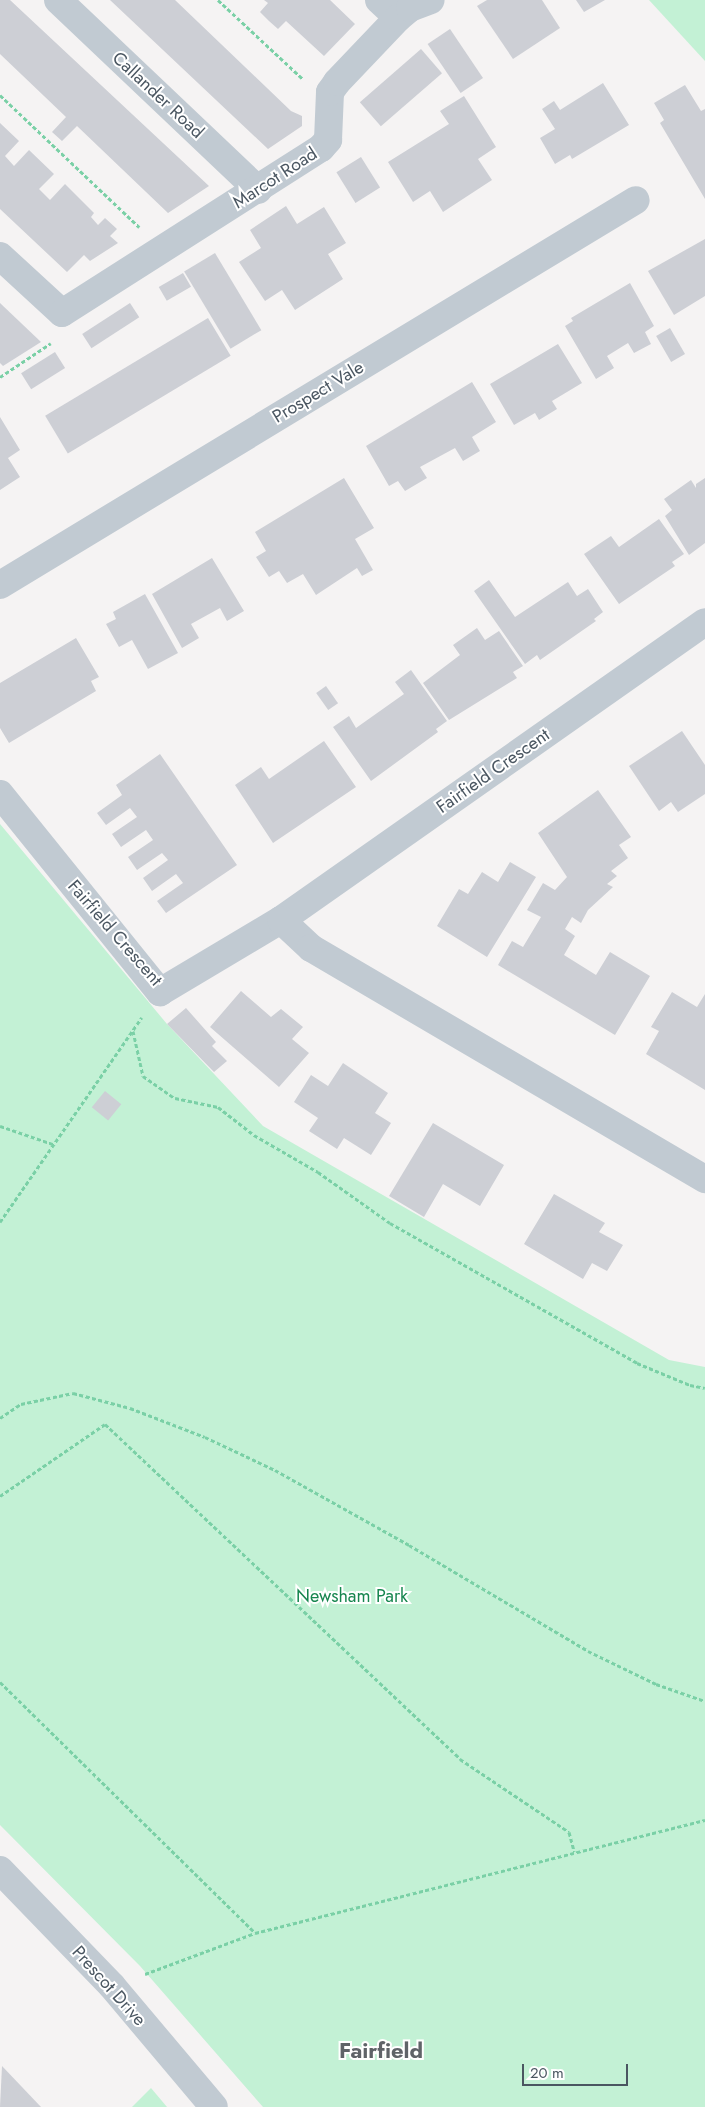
<!DOCTYPE html>
<style>
body{margin:0}
#map{position:relative;width:705px;height:2107px;overflow:hidden;background:#f5f3f3;font-family:Jost,sans-serif}
div>[style]{position:absolute}
[style*='--x']{left:calc(var(--x)*1px);top:calc(var(--y)*1px);width:calc(var(--w)*1px);rotate:calc(var(--a)*1deg)}
.green>*{inset:0;background:#c3f1d5}
.building>*{inset:0;background:#cdcfd5;transform-origin:0 0}
.path>*{height:3px;margin-top:-1.5px;transform-origin:0;background:repeating-linear-gradient(90deg,#7ad0a6 0 4px,transparent 0 6.5px)}
.minor>*{height:28px;margin:-14px;padding:0 14px;transform-origin:14px;border-radius:14px;background:#c1cad2}
span{translate:-50% -50%;white-space:nowrap;text-align:center;line-height:1.15;-webkit-text-stroke:4px #fff;paint-order:stroke}
.street-label{font-size:18px;color:#4a5661}
.park-label{font-size:18px;color:#17864f}
.district-label{font-size:22px;color:#5f6368;font-weight:700}
.scale{position:absolute;left:522px;top:2064px;width:106px;height:22px;box-sizing:border-box;border:2px solid #4a5661;border-top:0;padding-left:6px;font-size:15px;line-height:18px;white-space:nowrap;color:#4a5661;-webkit-text-stroke:4px #fff;paint-order:stroke}
</style>
<div id="map">
<div class="green">
<i style="clip-path:polygon(649px 0,705px 0,705px 61px)"></i>
<i style="clip-path:polygon(0 824px,167px 1024px,263px 1126px,669px 1360px,705px 1367px,705px 2107px,263px 2107px,140px 1966px,0 1825px)"></i>
<i style="clip-path:polygon(151px 2088px,167px 2107px,132px 2107px)"></i>
</div>
<div class="building">
<i style="clip-path:polygon(0 0,10px 0,209px 186px,168px 213px,77px 126px,62px 141px,52px 132px,66px 117px,0 54px)"></i>
<i style="clip-path:polygon(110px 0,175px 0,291px 111px,302px 116px,302px 126px,268px 149px)"></i>
<i style="clip-path:polygon(264px 0,330px 0,355px 24px,324px 56px,286px 21px,278px 29px,269px 21px,260px 12px,268px 3px)"></i>
<i style="clip-path:polygon(487px 0,542px 0,560px 28px,513px 59px,477px 6px)"></i>
<i style="clip-path:polygon(576px 0,605px 0,584px 12px)"></i>
<i style="left:450px;top:29px;width:59px;height:27px;rotate:56deg"></i>
<i style="left:421px;top:49px;width:32px;height:81px;rotate:49deg"></i>
<i style="clip-path:polygon(603px 83px,629px 125px,572px 159px,570px 155px,555px 164px,540px 138px,555px 129px,542px 109px,554px 101px,560px 110px)"></i>
<i style="clip-path:polygon(685px 85px,701px 111px,705px 109px,705px 199px,660px 123px,664px 120px,654px 103px)"></i>
<i style="clip-path:polygon(464px 96px,496px 147px,478px 159px,492px 180px,443px 212px,430px 191px,413px 202px,388px 162px,449px 124px,440px 111px)"></i>
<i style="clip-path:polygon(0 123px,19px 141px,5px 156px,14px 166px,29px 150px,54px 174px,39px 189px,50px 200px,65px 184px,94px 213px,91px 217px,98px 225px,105px 218px,117px 229px,110px 236px,118px 243px,90px 261px,84px 255px,67px 272px,0 209px)"></i>
<i style="left:361px;top:157px;width:36px;height:29px;rotate:58deg"></i>
<i style="clip-path:polygon(286px 206px,297px 224px,324px 207px,346px 243px,328px 254px,343px 279px,295px 310px,282px 290px,265px 301px,239px 262px,261px 248px,250px 230px)"></i>
<i style="clip-path:polygon(705px 239px,705px 296px,674px 315px,648px 271px)"></i>
<i style="left:215px;top:253px;width:90px;height:36px;rotate:59deg"></i>
<i style="left:183px;top:273px;width:16px;height:28px;rotate:60deg"></i>
<i style="clip-path:polygon(630px 283px,654px 326px,645px 332px,651px 344px,634px 353px,628px 343px,607px 356px,614px 368px,596px 379px,565px 326px,573px 321px,571px 318px)"></i>
<i style="clip-path:polygon(0 303px,41px 342px,3px 366px,0 363px)"></i>
<i style="left:130px;top:303px;width:17px;height:57px;rotate:57deg"></i>
<i style="left:208px;top:318px;width:44px;height:190px;rotate:59deg"></i>
<i style="left:670px;top:328px;width:30px;height:16px;rotate:60deg"></i>
<i style="clip-path:polygon(558px 344px,582px 383px,552px 401px,557px 409px,539px 420px,535px 413px,514px 425px,490px 384px)"></i>
<i style="left:55px;top:352px;width:19px;height:40px;rotate:58deg"></i>
<i style="clip-path:polygon(472px 382px,496px 422px,472px 437px,480px 451px,463px 461px,455px 448px,420px 467px,427px 478px,405px 491px,398px 481px,389px 486px,366px 446px)"></i>
<i style="clip-path:polygon(0 417px,20px 450px,8px 458px,20px 477px,0 490px)"></i>
<i style="clip-path:polygon(344px 478px,374px 528px,355px 539px,373px 570px,362px 576px,357px 568px,316px 595px,303px 574px,287px 583px,279px 571px,269px 577px,256px 557px,266px 551px,255px 532px)"></i>
<i style="clip-path:polygon(705px 478px,705px 543px,689px 555px,665px 516px,672px 510px,664px 499px,691px 480px,696px 488px,696px 484px)"></i>
<i style="clip-path:polygon(659px 519px,684px 554px,672px 562px,675px 566px,619px 604px,584px 554px,611px 536px,619px 547px)"></i>
<i style="clip-path:polygon(212px 558px,244px 611px,227px 621px,220px 608px,191px 624px,199px 638px,182px 648px,152px 594px)"></i>
<i style="clip-path:polygon(489px 580px,515px 617px,568px 582px,577px 596px,588px 589px,603px 612px,594px 619px,596px 621px,540px 660px,537px 655px,525px 664px,474px 591px)"></i>
<i style="clip-path:polygon(145px 594px,178px 653px,148px 669px,132px 640px,119px 647px,106px 624px,116px 619px,113px 612px)"></i>
<i style="clip-path:polygon(477px 628px,485px 640px,499px 631px,523px 666px,513px 672px,517px 678px,449px 720px,423px 683px,460px 655px,453px 645px)"></i>
<i style="clip-path:polygon(76px 638px,99px 677px,91px 681px,96px 691px,9px 743px,0 728px,0 683px)"></i>
<i style="clip-path:polygon(411px 670px,447px 721px,436px 729px,438px 732px,371px 781px,333px 727px,349px 716px,356px 728px,404px 694px,395px 682px)"></i>
<i style="left:326px;top:686px;width:21px;height:12px;rotate:55deg"></i>
<i style="clip-path:polygon(682px 731px,705px 765px,705px 794px,678px 812px,671px 802px,659px 811px,629px 766px)"></i>
<i style="clip-path:polygon(324px 741px,356px 787px,273px 843px,235px 785px,261px 767px,269px 779px)"></i>
<i style="clip-path:polygon(160px 754px,237px 865px,166px 913px,157px 901px,183px 883px,176px 874px,152px 891px,143px 878px,168px 860px,162px 853px,137px 870px,128px 857px,153px 840px,146px 830px,121px 847px,112px 834px,137px 817px,130px 808px,106px 825px,97px 813px,122px 795px,116px 785px)"></i>
<i style="clip-path:polygon(598px 790px,631px 837px,619px 845px,628px 858px,611px 871px,617px 876px,607px 884px,613px 887px,588px 910px,581px 923px,572px 917px,565px 929px,575px 936px,564px 955px,596px 975px,610px 952px,650px 976px,615px 1035px,498px 965px,512px 941px,523px 947px,541px 917px,527px 910px,543px 883px,555px 890px,567px 877px,538px 833px)"></i>
<i style="clip-path:polygon(510px 862px,536px 877px,487px 957px,437px 926px,459px 889px,468px 894px,482px 872px,498px 882px)"></i>
<i style="clip-path:polygon(241px 991px,271px 1017px,281px 1009px,303px 1027px,292px 1039px,309px 1053px,279px 1087px,210px 1027px)"></i>
<i style="clip-path:polygon(672px 992px,697px 1007px,705px 994px,705px 1090px,646px 1054px,659px 1031px,651px 1027px)"></i>
<i style="clip-path:polygon(186px 1008px,216px 1042px,212px 1046px,227px 1061px,214px 1072px,167px 1024px)"></i>
<i style="clip-path:polygon(343px 1063px,388px 1093px,375px 1113px,391px 1123px,371px 1155px,344px 1138px,337px 1149px,309px 1131px,318px 1118px,294px 1102px,311px 1075px,328px 1086px)"></i>
<i style="left:105px;top:1091px;width:21px;height:21px;rotate:39deg"></i>
<i style="clip-path:polygon(433px 1123px,504px 1165px,480px 1206px,443px 1184px,424px 1217px,389px 1196px)"></i>
<i style="clip-path:polygon(554px 1194px,605px 1223px,599px 1232px,623px 1245px,607px 1271px,592px 1263px,583px 1279px,524px 1244px)"></i>
<i style="clip-path:polygon(2px 2066px,41px 2107px,0 2107px)"></i>
</div>
<div class="path">
<i style="--x:218;--y:0;--w:115;--a:42.9"></i>
<i style="--x:0;--y:95;--w:192;--a:43.5"></i>
<i style="--x:0;--y:377;--w:61;--a:-33.7"></i>
<i style="--x:133;--y:1031;--w:46;--a:77.5"></i>
<i style="--x:143;--y:1076;--w:39;--a:35"></i>
<i style="--x:175;--y:1098;--w:44;--a:11.8"></i>
<i style="--x:218;--y:1107;--w:46;--a:37.9"></i>
<i style="--x:254;--y:1135;--w:74;--a:30"></i>
<i style="--x:318;--y:1172;--w:88;--a:35.3"></i>
<i style="--x:390;--y:1223;--w:284;--a:29.5"></i>
<i style="--x:637;--y:1363;--w:57;--a:22.5"></i>
<i style="--x:690;--y:1385;--w:15;--a:11"></i>
<i style="--x:0;--y:1126;--w:56;--a:18.8"></i>
<i style="--x:0;--y:1222;--w:249;--a:-55.3"></i>
<i style="--x:0;--y:1418;--w:25;--a:-34"></i>
<i style="--x:21;--y:1404;--w:53;--a:-11.9"></i>
<i style="--x:73;--y:1393;--w:59;--a:14.7"></i>
<i style="--x:130;--y:1408;--w:80;--a:21.1"></i>
<i style="--x:205;--y:1437;--w:77;--a:25.2"></i>
<i style="--x:275;--y:1470;--w:154;--a:29.2"></i>
<i style="--x:409;--y:1545;--w:208;--a:30.6"></i>
<i style="--x:588;--y:1651;--w:76;--a:25.9"></i>
<i style="--x:656;--y:1684;--w:52;--a:19.1"></i>
<i style="--x:0;--y:1496;--w:127;--a:-34.4"></i>
<i style="--x:105;--y:1424;--w:488;--a:43.3"></i>
<i style="--x:460;--y:1759;--w:131;--a:33.8"></i>
<i style="--x:569;--y:1832;--w:20;--a:75"></i>
<i style="--x:0;--y:1682;--w:358;--a:44.5"></i>
<i style="--x:145;--y:1974;--w:117;--a:-20.4"></i>
<i style="--x:255;--y:1933;--w:464;--a:-14.1"></i>
</div>
<div class="minor">
<i style="--x:58;--y:0;--w:276;--a:43.5"></i>
<i style="--x:379;--y:0;--w:26;--a:43"></i>
<i style="--x:0;--y:256;--w:84;--a:42.6"></i>
<i style="--x:62;--y:313;--w:307;--a:-32.5"></i>
<i style="--x:321;--y:148;--w:11;--a:-49"></i>
<i style="--x:328;--y:140;--w:48;--a:-87.6"></i>
<i style="--x:330;--y:92;--w:12;--a:-55"></i>
<i style="--x:337;--y:82;--w:88;--a:-46.4"></i>
<i style="--x:398;--y:18;--w:16;--a:-40"></i>
<i style="--x:410;--y:8;--w:22;--a:-21"></i>
<i style="--x:0;--y:585;--w:743;--a:-31.19"></i>
<i style="--x:0;--y:794;--w:255;--a:51.1"></i>
<i style="--x:160;--y:992;--w:141;--a:-30.8"></i>
<i style="--x:281;--y:920;--w:518;--a:-35.1"></i>
<i style="--x:281;--y:920;--w:41;--a:43"></i>
<i style="--x:311;--y:948;--w:457;--a:30.4"></i>
<i style="--x:0;--y:1870;--w:161;--a:46"></i>
<i style="--x:112;--y:1986;--w:158;--a:49.9"></i>
</div>
<div class="street-label">
<span style="left:158px;top:95px;rotate:43deg">Callander Road</span>
<span style="left:275px;top:178px;rotate:-33deg">Marcot Road</span>
<span style="left:318px;top:392px;rotate:-31deg">Prospect Vale</span>
<span style="left:493px;top:771px;rotate:-35deg">Fairfield Crescent</span>
<span style="left:115px;top:933px;rotate:49deg">Fairfield Crescent</span>
<span style="left:109px;top:1986px;rotate:48deg">Prescot Drive</span>
</div>
<div class="park-label">
<span style="left:352px;top:1596px">Newsham Park</span>
</div>
<div class="district-label">
<span style="left:381px;top:2051px">Fairfield</span>
</div>
<div class="scale">20 m</div>
</div>
